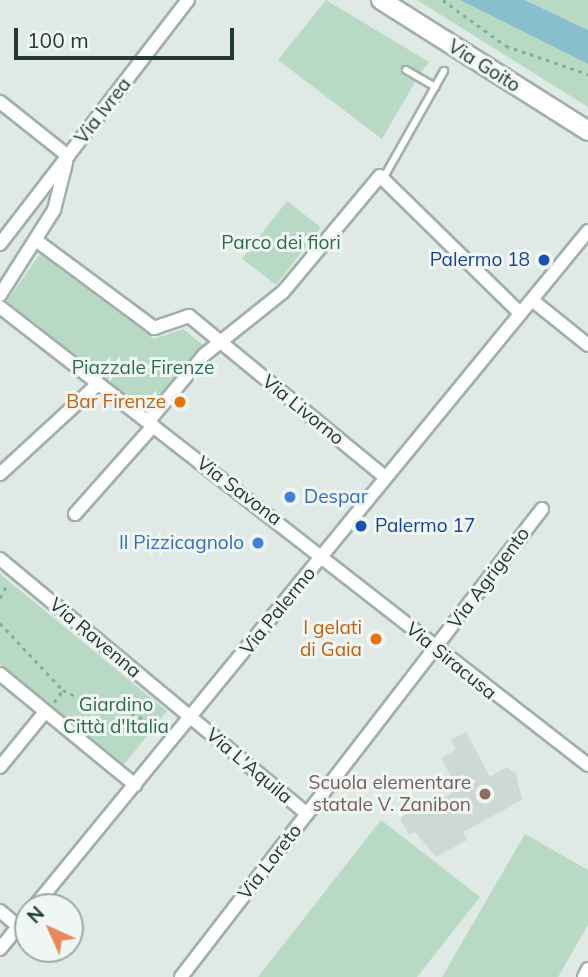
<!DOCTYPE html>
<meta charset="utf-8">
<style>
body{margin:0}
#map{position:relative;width:588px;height:977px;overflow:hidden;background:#dfe9e5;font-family:Mulish,sans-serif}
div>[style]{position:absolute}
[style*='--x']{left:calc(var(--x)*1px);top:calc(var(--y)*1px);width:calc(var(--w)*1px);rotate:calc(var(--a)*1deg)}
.built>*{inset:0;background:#cdd9d4}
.green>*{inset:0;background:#b8dac4;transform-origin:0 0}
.water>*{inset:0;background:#88becd}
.path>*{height:2.5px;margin-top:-1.25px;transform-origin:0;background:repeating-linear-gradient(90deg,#80aca1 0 3.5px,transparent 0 8.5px)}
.roads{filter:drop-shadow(2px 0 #a2b0ac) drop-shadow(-2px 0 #a2b0ac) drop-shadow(0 2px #a2b0ac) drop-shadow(0 -2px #a2b0ac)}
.lane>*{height:6px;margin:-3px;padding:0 3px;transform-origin:3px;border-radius:3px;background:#fff}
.street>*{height:12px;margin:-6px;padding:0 6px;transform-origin:6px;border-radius:6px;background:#fff}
.secondary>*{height:18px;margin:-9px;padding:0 9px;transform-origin:9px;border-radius:9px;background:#fff}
.dots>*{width:19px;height:19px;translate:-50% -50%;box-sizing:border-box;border:4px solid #eff6f3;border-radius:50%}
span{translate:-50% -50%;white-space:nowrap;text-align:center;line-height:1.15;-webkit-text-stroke:6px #eff6f3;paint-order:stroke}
.street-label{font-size:19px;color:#213834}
.park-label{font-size:19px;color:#2d6d4a}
.transit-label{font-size:19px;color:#164399}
.right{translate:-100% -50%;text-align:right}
.left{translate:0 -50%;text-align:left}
.food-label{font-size:19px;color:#c56008}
.shop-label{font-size:19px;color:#366cbe}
.education-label{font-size:19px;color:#785e54}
.north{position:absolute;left:14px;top:893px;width:70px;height:70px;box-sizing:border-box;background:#eff6f3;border:2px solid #9daaa7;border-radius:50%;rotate:315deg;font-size:19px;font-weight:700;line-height:28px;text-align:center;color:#213834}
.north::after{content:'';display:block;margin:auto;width:24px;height:32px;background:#eb885b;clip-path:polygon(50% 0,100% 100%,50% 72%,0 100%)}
.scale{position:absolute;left:14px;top:28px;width:220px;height:32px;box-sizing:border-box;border:4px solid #213834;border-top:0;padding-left:9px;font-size:21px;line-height:24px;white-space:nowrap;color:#213834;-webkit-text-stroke:5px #eff6f3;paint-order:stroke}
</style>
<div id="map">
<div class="built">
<i style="clip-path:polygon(466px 732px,490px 777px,507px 767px,516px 774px,522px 800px,463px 832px,467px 840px,436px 857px,415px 832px,409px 835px,400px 818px,426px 798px,430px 805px,458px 790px,441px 758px,456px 750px,451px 740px)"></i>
</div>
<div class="green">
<i style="clip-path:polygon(326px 0,429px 62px,421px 72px,408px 66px,403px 75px,415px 82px,382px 139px,278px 60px)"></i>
<i style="clip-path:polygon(417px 0,460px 0,588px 64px,588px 107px)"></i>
<i style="clip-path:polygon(525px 0,588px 0,588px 30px,528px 1px)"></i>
<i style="left:287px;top:201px;width:43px;height:73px;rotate:38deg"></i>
<i style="clip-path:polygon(40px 254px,154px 339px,183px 329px,203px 345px,148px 412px,7px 301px)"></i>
<i style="clip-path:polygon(0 574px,167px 711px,122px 767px,0 664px)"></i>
<i style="clip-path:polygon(381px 820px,480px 897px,417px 977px,258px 977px)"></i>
<i style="clip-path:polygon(525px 834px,588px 870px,588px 925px,558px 977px,442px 977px)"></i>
</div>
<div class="water">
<i style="clip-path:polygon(460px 0,525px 0,588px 30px,588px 64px)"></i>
</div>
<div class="path">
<i style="--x:443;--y:0;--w:78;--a:36.1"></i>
<i style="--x:506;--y:46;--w:87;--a:18.9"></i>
<i style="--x:0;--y:598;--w:16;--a:-63"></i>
<i style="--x:0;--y:623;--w:92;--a:46.8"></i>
<i style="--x:63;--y:690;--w:38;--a:27"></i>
<i style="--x:97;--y:707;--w:27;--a:4"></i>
<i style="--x:124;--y:709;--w:44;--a:27.1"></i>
<i style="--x:54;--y:702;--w:15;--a:-53"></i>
</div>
<div class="roads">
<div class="lane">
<i style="--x:406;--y:70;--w:34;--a:30"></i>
<i style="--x:384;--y:177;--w:122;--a:-60.5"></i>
</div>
<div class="street">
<i style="--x:0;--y:102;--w:87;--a:38.5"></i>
<i style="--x:37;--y:241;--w:146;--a:36.6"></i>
<i style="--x:154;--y:328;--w:37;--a:-19"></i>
<i style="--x:189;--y:316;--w:254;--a:39.4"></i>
<i style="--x:0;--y:244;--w:308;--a:-52.4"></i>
<i style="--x:0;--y:295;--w:101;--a:-57.6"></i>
<i style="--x:54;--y:210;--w:49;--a:-75.7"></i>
<i style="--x:532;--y:300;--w:72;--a:38.8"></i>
<i style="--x:0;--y:307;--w:745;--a:37.92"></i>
<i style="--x:148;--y:422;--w:87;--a:-50.1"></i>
<i style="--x:204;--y:355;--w:101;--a:-38.6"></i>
<i style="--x:283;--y:292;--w:151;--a:-50.1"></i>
<i style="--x:380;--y:176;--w:196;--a:44.4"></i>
<i style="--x:0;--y:474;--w:133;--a:-42.6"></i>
<i style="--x:75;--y:514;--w:118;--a:-48.4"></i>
<i style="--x:0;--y:559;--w:399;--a:39.7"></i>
<i style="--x:0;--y:674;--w:175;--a:39.4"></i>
<i style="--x:0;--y:767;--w:71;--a:-50.7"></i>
<i style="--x:34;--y:907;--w:874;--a:-50.66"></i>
<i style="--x:0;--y:911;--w:23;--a:40"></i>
<i style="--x:0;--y:949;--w:45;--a:-51.3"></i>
<i style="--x:181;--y:977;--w:591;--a:-52.35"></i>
<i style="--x:584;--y:977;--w:9;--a:-63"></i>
</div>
<div class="secondary">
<i style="--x:381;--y:0;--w:245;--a:32.3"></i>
</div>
</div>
<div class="dots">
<i style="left:544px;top:260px;background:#1a4fb4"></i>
<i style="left:180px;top:402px;background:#e8710a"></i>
<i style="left:290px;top:497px;background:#3f7fe0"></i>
<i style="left:361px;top:526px;background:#1a4fb4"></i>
<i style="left:258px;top:543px;background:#3f7fe0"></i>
<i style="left:376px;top:639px;background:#e8710a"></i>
<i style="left:485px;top:794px;background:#8d6e63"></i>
</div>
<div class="street-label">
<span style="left:484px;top:66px;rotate:32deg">Via Goito</span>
<span style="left:103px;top:111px;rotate:-52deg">Via Ivrea</span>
<span style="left:303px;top:410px;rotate:39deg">Via Livorno</span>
<span style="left:239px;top:491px;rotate:37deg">Via Savona</span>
<span style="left:489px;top:578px;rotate:-53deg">Via Agrigento</span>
<span style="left:278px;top:611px;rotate:-51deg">Via Palermo</span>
<span style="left:95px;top:638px;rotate:40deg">Via Ravenna</span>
<span style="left:451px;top:661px;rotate:39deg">Via Siracusa</span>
<span style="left:249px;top:766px;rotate:40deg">Via L'Aquila</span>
<span style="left:270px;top:862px;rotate:-52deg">Via Loreto</span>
</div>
<div class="park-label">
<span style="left:281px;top:243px">Parco dei fiori</span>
<span style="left:143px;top:368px">Piazzale Firenze</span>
<span style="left:116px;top:716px">Giardino<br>Città d'Italia</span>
</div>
<div class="transit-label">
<span class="right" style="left:530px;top:260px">Palermo 18</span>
<span class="left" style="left:375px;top:526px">Palermo 17</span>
</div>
<div class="food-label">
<span class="right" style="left:166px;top:402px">Bar Firenze</span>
<span class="right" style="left:362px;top:639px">I gelati<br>di Gaia</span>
</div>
<div class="shop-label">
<span class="left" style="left:304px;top:497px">Despar</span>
<span class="right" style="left:244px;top:543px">Il Pizzicagnolo</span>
</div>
<div class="education-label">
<span class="right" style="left:471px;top:794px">Scuola elementare<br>statale V. Zanibon</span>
</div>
<div class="north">N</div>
<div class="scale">100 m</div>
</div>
